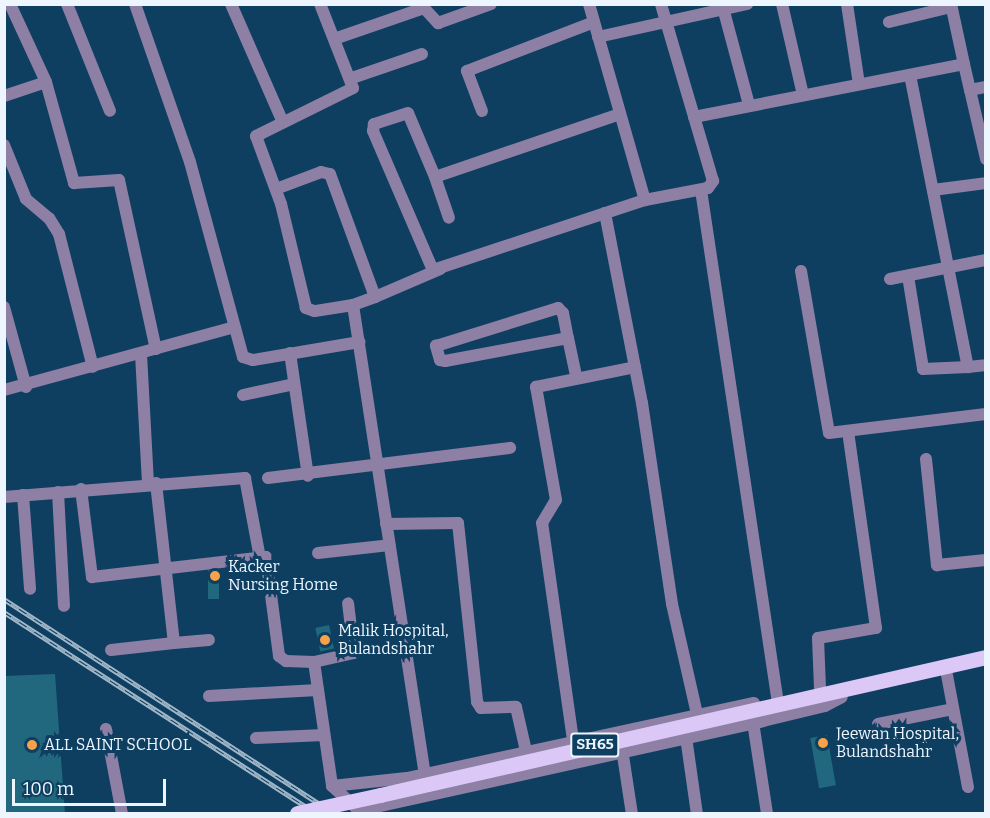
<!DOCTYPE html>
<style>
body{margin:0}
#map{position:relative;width:990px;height:818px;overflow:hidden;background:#0e3f60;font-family:Bitter,serif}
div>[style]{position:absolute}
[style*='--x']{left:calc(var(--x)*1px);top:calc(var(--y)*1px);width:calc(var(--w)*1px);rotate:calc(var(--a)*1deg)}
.building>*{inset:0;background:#21687f;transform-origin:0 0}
.minor>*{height:12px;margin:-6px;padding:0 6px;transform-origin:6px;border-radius:6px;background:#8e7fa5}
.primary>*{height:15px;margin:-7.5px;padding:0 7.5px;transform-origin:7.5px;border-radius:7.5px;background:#dbc8f6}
.rail>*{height:5px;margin-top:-2.5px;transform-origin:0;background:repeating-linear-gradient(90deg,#0e3f60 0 9px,#a2b8c9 0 18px);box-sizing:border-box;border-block:2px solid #a2b8c9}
.primary-bridge>*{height:15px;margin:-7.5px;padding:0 7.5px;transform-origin:7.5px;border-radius:7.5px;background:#dbc8f6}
.dots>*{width:16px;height:16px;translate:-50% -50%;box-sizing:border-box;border:3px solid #0e3f60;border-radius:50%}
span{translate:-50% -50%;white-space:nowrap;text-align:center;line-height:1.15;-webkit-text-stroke:6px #0e3f60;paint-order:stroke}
.shield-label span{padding:2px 4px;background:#0e3f60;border:2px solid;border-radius:4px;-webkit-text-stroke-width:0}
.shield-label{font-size:15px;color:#edf6ff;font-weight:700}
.poi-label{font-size:16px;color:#edf6ff}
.left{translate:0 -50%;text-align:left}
.frame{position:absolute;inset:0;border:6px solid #edf6ff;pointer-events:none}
.scale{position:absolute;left:12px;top:779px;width:154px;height:27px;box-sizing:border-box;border:3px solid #edf6ff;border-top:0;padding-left:8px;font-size:18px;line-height:21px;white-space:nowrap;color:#edf6ff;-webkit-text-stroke:4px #0e3f60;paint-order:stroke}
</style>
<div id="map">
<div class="building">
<i style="left:208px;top:570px;width:11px;height:29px"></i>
<i style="left:329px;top:625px;width:24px;height:14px;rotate:78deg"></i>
<i style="clip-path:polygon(55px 674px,65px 814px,4px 814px,4px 676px)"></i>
<i style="left:827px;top:735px;width:51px;height:17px;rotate:80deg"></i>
</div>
<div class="minor">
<i style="--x:10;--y:4;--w:86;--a:65.2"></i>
<i style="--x:46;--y:82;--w:105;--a:74.5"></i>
<i style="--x:74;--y:183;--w:45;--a:-3.8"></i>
<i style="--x:119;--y:180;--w:173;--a:77.7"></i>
<i style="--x:67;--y:4;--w:115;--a:68.1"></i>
<i style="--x:135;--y:4;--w:167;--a:70.8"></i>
<i style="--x:190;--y:162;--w:202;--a:74.8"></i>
<i style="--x:243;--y:357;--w:10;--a:17"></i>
<i style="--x:253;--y:360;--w:108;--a:-9.6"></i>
<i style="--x:231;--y:4;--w:127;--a:66.3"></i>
<i style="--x:589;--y:4;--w:204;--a:74.1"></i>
<i style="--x:722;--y:4;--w:105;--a:75"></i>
<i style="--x:782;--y:4;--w:93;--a:77"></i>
<i style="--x:847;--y:4;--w:81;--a:81.5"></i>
<i style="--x:951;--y:4;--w:61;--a:77.8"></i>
<i style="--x:889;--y:22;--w:64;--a:-13.6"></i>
<i style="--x:598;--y:37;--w:153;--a:-12.5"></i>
<i style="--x:337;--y:38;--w:92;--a:-19"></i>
<i style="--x:424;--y:8;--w:21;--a:47"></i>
<i style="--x:438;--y:23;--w:56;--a:-19.7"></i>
<i style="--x:910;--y:75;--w:298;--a:78.8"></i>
<i style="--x:968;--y:367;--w:18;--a:-6"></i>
<i style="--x:352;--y:78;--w:74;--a:-18.9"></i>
<i style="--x:970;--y:90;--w:71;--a:76.9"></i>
<i style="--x:4;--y:96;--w:44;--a:-18.4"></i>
<i style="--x:482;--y:111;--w:43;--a:-110.6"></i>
<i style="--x:467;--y:71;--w:136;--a:-21.1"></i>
<i style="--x:620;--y:114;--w:195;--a:161.2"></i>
<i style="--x:435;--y:177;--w:69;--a:-112.9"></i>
<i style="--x:408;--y:113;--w:36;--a:162"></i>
<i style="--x:374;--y:124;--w:7;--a:98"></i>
<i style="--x:373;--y:131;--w:151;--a:66.7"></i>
<i style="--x:433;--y:270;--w:223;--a:-18.3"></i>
<i style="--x:645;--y:200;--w:64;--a:-10.8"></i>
<i style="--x:708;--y:188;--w:9;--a:-54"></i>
<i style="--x:713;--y:181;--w:184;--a:-106.4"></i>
<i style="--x:694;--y:117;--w:275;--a:-11.1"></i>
<i style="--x:964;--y:64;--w:27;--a:77"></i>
<i style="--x:970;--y:90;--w:16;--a:-11"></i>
<i style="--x:4;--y:145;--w:58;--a:67.8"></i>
<i style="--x:26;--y:199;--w:30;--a:40"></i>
<i style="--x:49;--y:218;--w:19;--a:58"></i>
<i style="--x:59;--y:234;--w:137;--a:75.7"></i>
<i style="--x:435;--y:177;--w:43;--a:71.1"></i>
<i style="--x:276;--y:189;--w:48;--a:-20.7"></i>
<i style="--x:321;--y:172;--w:9;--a:13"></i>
<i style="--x:330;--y:174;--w:131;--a:69.9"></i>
<i style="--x:375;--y:297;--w:23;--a:160"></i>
<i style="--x:353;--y:305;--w:39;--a:171"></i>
<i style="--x:314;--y:311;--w:9;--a:-159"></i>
<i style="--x:306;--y:308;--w:107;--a:-103.5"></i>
<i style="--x:281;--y:204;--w:72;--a:-110.2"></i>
<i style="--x:256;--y:136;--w:108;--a:-26.3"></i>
<i style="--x:353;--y:88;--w:90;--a:-111.4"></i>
<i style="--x:701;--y:190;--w:513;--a:81.47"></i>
<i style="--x:933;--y:190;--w:53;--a:-7.5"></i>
<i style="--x:605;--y:213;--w:194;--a:79"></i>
<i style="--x:642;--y:403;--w:203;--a:81.5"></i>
<i style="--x:672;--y:604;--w:113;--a:77.2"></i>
<i style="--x:801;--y:271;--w:164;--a:80.2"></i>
<i style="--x:829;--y:433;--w:158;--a:-6.9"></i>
<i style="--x:908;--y:276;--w:94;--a:80.8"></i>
<i style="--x:923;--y:369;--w:45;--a:-2.5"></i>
<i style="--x:890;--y:279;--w:98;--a:-11.2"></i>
<i style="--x:375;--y:297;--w:71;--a:-23.3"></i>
<i style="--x:353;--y:305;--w:474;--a:81.3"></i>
<i style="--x:4;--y:307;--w:83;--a:74.6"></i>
<i style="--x:568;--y:338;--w:125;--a:169.4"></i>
<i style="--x:445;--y:361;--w:5;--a:-169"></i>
<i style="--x:440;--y:360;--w:15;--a:-106"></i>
<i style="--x:436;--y:346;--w:128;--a:-17.3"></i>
<i style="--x:558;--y:308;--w:7;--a:45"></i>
<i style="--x:563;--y:313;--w:25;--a:79"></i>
<i style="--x:568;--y:338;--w:40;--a:78"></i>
<i style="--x:290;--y:353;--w:124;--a:81.7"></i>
<i style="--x:141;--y:354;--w:129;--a:86.9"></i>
<i style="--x:4;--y:390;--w:239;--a:-15.3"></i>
<i style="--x:243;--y:395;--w:52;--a:-12.2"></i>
<i style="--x:926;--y:459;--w:107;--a:84.1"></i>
<i style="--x:937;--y:565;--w:49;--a:-5.8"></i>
<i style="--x:268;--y:478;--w:244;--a:-7.1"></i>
<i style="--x:156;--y:483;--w:161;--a:83.6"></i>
<i style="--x:174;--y:643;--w:35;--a:-5"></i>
<i style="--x:81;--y:489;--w:89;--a:82.9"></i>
<i style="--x:92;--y:577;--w:175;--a:-6.6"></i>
<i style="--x:266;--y:557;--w:100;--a:82.5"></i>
<i style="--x:279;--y:656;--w:9;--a:36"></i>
<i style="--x:286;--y:661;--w:28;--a:2"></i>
<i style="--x:314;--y:662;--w:125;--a:81.7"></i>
<i style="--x:332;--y:786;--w:31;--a:42"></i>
<i style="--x:355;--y:807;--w:12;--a:9"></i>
<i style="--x:367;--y:809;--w:406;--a:-12.5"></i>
<i style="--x:763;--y:721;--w:64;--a:-13.6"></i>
<i style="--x:825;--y:706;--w:19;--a:-28"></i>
<i style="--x:58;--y:492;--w:114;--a:87"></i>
<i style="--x:23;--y:495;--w:94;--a:85.7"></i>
<i style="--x:4;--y:497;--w:242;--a:-4.5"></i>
<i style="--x:245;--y:478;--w:81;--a:79.4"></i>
<i style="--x:386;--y:524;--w:72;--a:-0.8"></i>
<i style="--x:458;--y:523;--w:180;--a:83.9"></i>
<i style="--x:477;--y:702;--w:7;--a:56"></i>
<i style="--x:481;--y:708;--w:35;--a:-2"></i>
<i style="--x:516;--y:707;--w:45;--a:77.2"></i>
<i style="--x:318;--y:553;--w:72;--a:-6.3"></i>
<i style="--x:111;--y:650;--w:63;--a:-6.3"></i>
<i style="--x:314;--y:662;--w:41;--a:-12.7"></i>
<i style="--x:354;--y:653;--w:50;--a:-96.8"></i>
<i style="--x:947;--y:675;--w:114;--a:79.4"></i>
<i style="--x:820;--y:688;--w:50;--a:-92.3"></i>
<i style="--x:818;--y:638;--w:59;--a:-9.8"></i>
<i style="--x:876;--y:628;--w:199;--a:-98.1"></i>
<i style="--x:209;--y:696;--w:109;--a:-3.2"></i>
<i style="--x:753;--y:722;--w:93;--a:81.3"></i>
<i style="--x:878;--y:724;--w:76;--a:-11.3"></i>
<i style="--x:106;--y:729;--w:86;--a:79.3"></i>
<i style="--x:686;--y:737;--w:78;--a:81.9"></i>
<i style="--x:256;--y:738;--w:68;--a:-2.5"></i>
<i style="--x:573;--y:740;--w:219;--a:-98.1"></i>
<i style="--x:542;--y:523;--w:27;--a:-59"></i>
<i style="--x:556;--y:500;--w:115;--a:-100"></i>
<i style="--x:536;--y:387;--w:101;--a:-11.4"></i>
<i style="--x:622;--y:749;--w:66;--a:81.3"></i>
<i style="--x:332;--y:786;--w:75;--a:-6.1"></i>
<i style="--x:407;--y:778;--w:355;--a:-12.2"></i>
</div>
<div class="primary">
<i style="--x:380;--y:795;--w:622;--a:-12.83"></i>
</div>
<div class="rail">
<i style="--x:4;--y:599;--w:395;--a:33"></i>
<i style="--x:4;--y:612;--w:373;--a:32.8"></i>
</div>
<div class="primary-bridge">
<i style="--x:297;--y:813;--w:85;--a:-12.2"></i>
</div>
<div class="dots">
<i style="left:215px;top:576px;background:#f7a149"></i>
<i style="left:325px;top:640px;background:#f7a149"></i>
<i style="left:823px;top:743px;background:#f7a149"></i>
<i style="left:32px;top:745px;background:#f7a149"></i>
</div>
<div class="shield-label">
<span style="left:595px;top:745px">SH65</span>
</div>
<div class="poi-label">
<span class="left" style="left:228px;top:576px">Kacker<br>Nursing Home</span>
<span class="left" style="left:338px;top:640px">Malik Hospital,<br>Bulandshahr</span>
<span class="left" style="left:836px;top:743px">Jeewan Hospital,<br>Bulandshahr</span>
<span class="left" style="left:44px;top:745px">ALL SAINT SCHOOL</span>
</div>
<div class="frame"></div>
<div class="scale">100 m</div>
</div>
